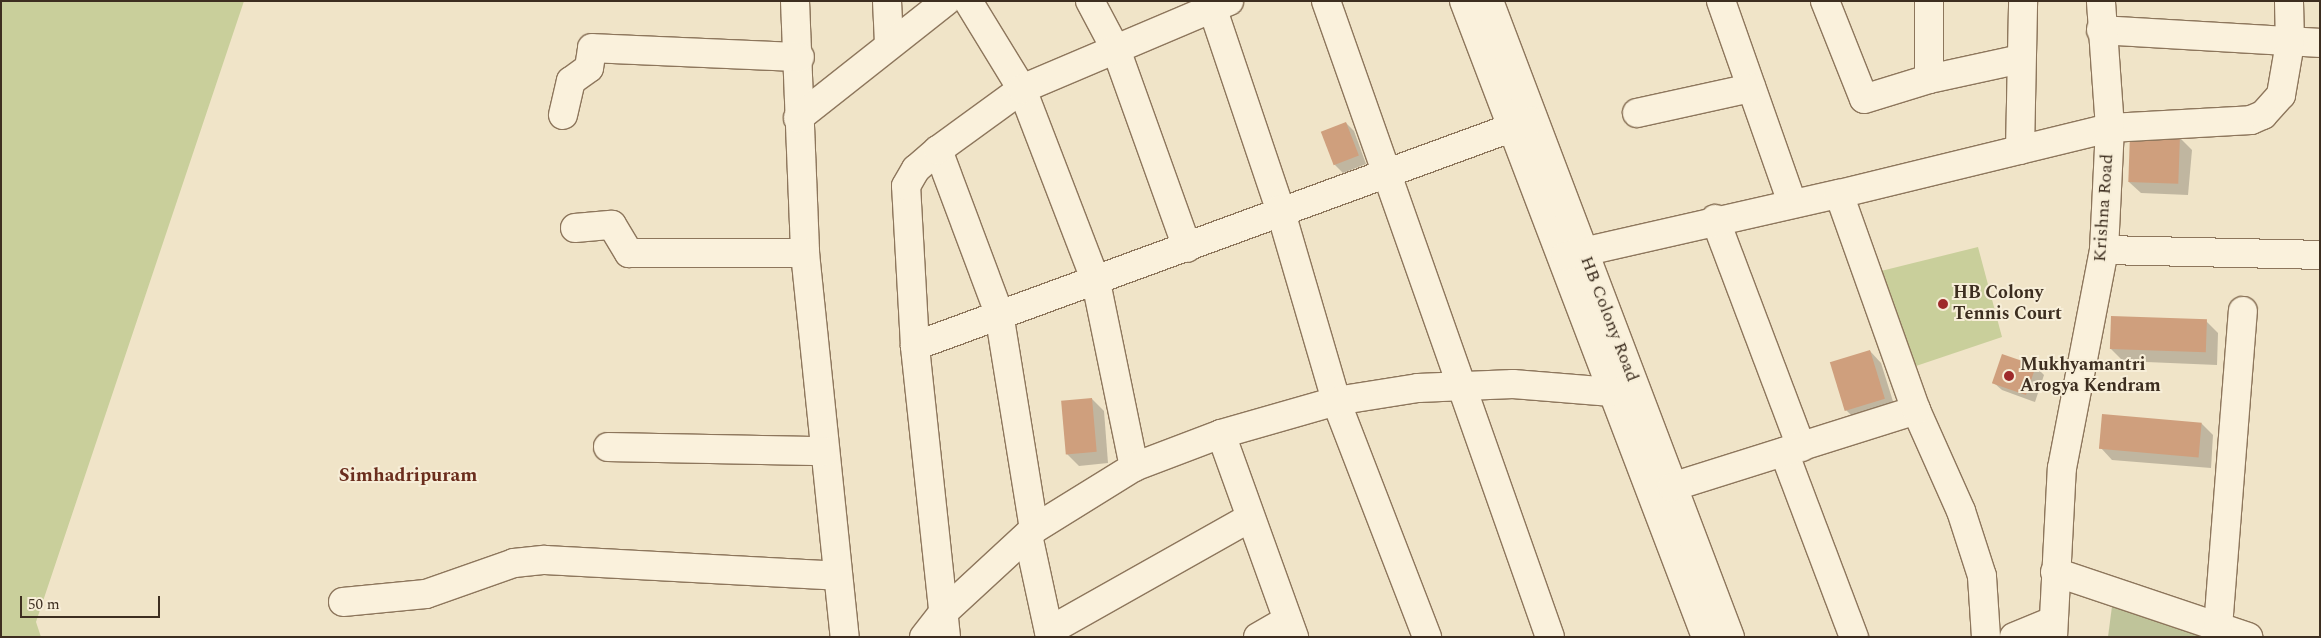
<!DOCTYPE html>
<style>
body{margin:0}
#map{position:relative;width:2321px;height:638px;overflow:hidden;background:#f0e4c8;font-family:Spectral,serif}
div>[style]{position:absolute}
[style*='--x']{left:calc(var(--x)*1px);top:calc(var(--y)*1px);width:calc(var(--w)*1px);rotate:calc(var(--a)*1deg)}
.green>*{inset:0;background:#c9cf9b}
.cemetery>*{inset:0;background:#bfc49a}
.shadow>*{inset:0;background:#0003}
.building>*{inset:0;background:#cf9f7d;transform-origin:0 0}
.roads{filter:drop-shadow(1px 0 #8d765c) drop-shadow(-1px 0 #8d765c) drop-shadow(0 1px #8d765c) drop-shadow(0 -1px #8d765c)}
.minor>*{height:28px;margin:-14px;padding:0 14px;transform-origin:14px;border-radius:14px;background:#faf1dc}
.dots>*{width:14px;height:14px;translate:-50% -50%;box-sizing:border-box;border:2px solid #f7eed8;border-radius:50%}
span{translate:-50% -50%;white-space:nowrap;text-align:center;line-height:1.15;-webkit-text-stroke:4px #f7eed8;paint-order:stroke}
.street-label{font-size:18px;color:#3d2e20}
.poi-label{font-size:18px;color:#3d2e20;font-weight:700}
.left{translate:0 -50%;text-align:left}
.neighbourhood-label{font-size:19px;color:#6b2e1e;font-weight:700}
.frame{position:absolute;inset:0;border:2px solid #3d2e20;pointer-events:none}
.scale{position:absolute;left:20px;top:596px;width:140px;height:22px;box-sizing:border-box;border:2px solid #3d2e20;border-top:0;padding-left:6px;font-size:15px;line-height:18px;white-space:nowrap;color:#3d2e20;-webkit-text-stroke:4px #f7eed8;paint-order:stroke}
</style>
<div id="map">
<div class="green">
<i style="clip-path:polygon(1px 1px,244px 1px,36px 622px,41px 637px,1px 637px)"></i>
<i style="clip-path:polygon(1978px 247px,2002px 337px,1916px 366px,1881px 271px)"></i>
</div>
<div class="cemetery">
<i style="clip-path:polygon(2112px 606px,2206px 637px,2108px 637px)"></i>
</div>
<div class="shadow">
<i style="clip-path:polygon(1346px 123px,1354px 131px,1366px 164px,1343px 173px,1335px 165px)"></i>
<i style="clip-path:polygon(2180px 138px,2192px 150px,2188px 195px,2141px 193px,2129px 182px)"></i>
<i style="clip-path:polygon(2206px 321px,2218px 333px,2217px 365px,2123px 361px,2111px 349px)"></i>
<i style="clip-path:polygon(1870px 351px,1881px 363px,1896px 411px,1858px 422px,1846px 410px)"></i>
<i style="clip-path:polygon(2036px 367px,2044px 375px,2035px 402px,2002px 390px,1994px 383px)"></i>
<i style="clip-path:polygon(1092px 399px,1104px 411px,1108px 463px,1079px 466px,1067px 454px)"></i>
<i style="clip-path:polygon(2201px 423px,2213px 435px,2211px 468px,2112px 460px,2101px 448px)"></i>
</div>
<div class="building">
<i style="left:1346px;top:122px;width:36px;height:27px;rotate:69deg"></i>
<i style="left:2130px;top:134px;width:50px;height:48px;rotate:2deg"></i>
<i style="left:2111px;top:316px;width:96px;height:33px;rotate:2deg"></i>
<i style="left:1870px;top:350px;width:51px;height:42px;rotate:73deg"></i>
<i style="left:2002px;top:354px;width:36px;height:31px;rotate:19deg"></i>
<i style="left:1092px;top:398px;width:54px;height:31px;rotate:85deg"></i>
<i style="left:2102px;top:414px;width:100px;height:35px;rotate:5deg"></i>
</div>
<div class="roads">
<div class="minor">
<i style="--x:795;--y:1;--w:252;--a:87.7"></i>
<i style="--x:805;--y:253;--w:386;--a:84.1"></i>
<i style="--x:887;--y:1;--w:43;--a:87.3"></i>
<i style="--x:968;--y:1;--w:103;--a:58.5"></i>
<i style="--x:1022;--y:89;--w:207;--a:69"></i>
<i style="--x:1096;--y:282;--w:189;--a:78.4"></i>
<i style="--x:1090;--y:1;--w:58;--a:62.1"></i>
<i style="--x:1117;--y:52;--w:208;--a:70.3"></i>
<i style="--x:1210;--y:1;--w:219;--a:71.4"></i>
<i style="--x:1280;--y:209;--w:200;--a:73.7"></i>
<i style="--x:1336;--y:401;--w:253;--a:68.9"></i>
<i style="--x:1326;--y:1;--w:674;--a:70.6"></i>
<i style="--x:1464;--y:1;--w:680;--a:69.17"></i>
<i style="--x:1489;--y:1;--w:680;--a:69.25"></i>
<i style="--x:1721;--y:1;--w:214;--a:70.6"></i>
<i style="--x:1825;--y:1;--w:105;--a:68.3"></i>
<i style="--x:1864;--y:99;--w:68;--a:-17.1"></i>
<i style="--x:1929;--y:79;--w:78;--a:-90"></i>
<i style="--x:2101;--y:30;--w:219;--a:3.4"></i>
<i style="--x:1929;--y:79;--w:94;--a:-12.3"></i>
<i style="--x:1637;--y:113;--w:117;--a:-12.4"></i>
<i style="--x:563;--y:115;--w:35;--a:-77"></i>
<i style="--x:571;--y:81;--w:22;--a:-36"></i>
<i style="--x:589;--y:68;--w:20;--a:-81"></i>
<i style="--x:592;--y:48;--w:208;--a:2.5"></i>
<i style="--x:798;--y:118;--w:189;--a:-38.3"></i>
<i style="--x:938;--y:150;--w:174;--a:69.5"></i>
<i style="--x:999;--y:313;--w:219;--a:80.8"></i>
<i style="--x:2020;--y:150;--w:149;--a:-88.8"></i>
<i style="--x:1715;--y:219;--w:244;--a:69.3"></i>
<i style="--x:575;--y:228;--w:37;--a:-5"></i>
<i style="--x:612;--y:225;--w:33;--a:59"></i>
<i style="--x:629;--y:253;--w:176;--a:0"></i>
<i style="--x:2104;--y:250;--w:216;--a:1.3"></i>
<i style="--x:1565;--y:256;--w:281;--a:-12.8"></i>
<i style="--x:915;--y:346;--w:655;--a:-20.1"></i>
<i style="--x:1221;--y:434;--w:216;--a:70.2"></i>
<i style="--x:608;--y:447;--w:217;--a:1.1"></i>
<i style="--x:1784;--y:452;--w:198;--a:69.3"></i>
<i style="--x:1672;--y:487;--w:256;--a:-17.5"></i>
<i style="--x:1028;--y:535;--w:104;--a:77.8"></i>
<i style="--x:2055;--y:572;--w:204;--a:18.6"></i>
<i style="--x:343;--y:602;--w:83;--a:-5.5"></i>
<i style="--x:426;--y:594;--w:93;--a:-19.4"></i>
<i style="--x:514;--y:563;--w:31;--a:-6"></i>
<i style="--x:545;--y:560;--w:293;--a:3.1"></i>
<i style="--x:2218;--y:627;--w:317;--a:-85.5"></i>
<i style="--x:1049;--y:631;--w:228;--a:-29.4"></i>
<i style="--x:924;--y:637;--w:31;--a:-52"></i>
<i style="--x:943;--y:613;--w:124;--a:-42.7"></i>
<i style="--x:1034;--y:529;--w:118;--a:-31.8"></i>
<i style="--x:1134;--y:467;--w:93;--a:-20.8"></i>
<i style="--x:1221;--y:434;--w:120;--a:-16"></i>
<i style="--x:1336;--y:401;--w:83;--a:-9"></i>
<i style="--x:1418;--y:388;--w:95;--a:-2.4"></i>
<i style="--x:1513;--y:384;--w:99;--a:4.6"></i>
<i style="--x:946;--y:637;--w:293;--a:-96.1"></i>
<i style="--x:915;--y:346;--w:160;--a:-93.2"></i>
<i style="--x:906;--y:186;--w:20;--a:-60"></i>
<i style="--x:916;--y:169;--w:29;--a:-41"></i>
<i style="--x:938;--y:150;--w:104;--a:-36"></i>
<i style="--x:1022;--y:89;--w:225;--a:-23"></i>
<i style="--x:1258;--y:637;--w:34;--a:-30"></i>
<i style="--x:1986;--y:637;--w:61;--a:-93.8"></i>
<i style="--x:1982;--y:576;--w:68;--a:-107.9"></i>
<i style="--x:1961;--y:511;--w:111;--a:-114"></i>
<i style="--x:1916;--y:410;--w:229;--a:-109.6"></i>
<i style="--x:1839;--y:194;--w:279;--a:-13.7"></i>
<i style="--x:2110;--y:128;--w:141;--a:-3.2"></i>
<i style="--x:2251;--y:120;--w:13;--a:-23"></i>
<i style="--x:2263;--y:115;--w:27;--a:-48"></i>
<i style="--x:2281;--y:95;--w:53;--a:-80.2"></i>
<i style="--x:2290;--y:43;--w:42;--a:-91.4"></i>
<i style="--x:2014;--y:637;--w:42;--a:-22.3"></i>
<i style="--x:2053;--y:637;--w:169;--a:-87"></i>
<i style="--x:2062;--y:468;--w:222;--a:-79.1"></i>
<i style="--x:2104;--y:250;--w:122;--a:-87.2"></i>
<i style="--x:2110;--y:128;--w:127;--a:-94.1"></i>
</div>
</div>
<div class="dots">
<i style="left:1943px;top:304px;background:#9e2a2b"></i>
<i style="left:2009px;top:376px;background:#9e2a2b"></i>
</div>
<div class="street-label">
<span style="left:2104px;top:208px;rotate:-86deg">Krishna Road</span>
<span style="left:1609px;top:319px;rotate:69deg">HB Colony Road</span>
</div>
<div class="poi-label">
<span class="left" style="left:1953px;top:304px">HB Colony<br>Tennis Court</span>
<span class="left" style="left:2020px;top:376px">Mukhyamantri<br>Arogya Kendram</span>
</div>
<div class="neighbourhood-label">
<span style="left:408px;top:476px">Simhadripuram</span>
</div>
<div class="frame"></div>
<div class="scale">50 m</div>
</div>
